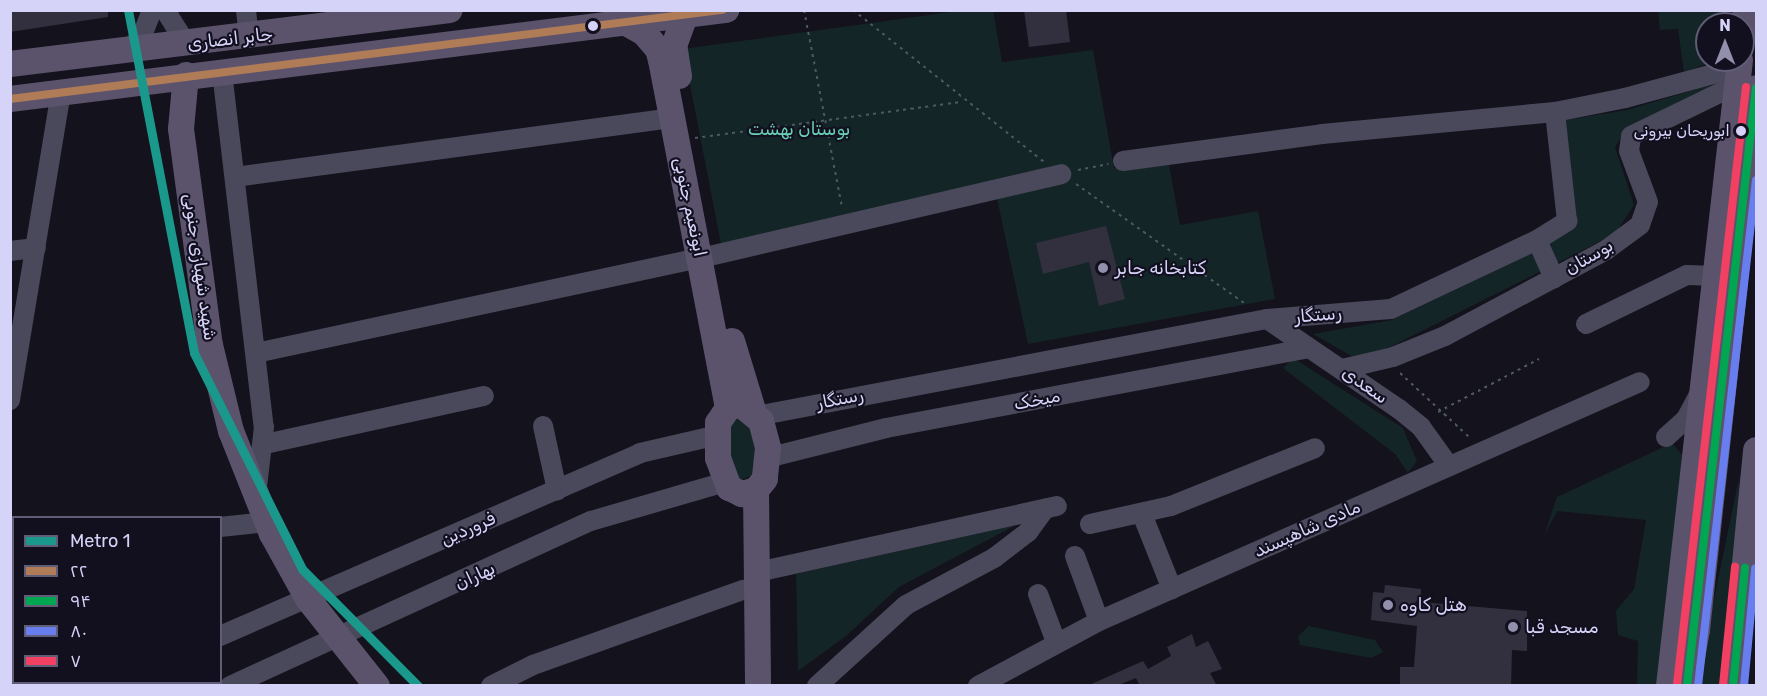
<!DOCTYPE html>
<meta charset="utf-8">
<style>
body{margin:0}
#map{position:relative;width:1767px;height:696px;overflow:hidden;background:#14121c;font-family:Rubik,Cairo,sans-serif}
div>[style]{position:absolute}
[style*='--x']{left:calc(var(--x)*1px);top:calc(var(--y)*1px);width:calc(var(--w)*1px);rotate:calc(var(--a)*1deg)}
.green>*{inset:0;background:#132526}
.building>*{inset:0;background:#32303e}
.path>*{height:2px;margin-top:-1px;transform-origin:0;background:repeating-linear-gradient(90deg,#4c5863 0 3px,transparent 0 7.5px)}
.minor>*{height:20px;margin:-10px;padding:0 10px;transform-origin:10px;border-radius:10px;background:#4a485b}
.major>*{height:26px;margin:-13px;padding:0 13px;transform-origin:13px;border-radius:13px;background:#5b536c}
.bus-1>*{height:8px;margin:-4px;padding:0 4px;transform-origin:4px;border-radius:4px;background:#b07c57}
.bus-2>*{height:8px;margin:-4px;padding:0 4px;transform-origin:4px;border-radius:4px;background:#00a651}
.bus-3>*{height:8px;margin:-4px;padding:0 4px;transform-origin:4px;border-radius:4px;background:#687eee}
.bus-4>*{height:8px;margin:-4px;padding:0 4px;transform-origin:4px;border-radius:4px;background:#f24062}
.metro-1>*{height:9px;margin:-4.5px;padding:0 4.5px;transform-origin:4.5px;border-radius:4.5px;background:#1a988c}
.dots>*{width:16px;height:16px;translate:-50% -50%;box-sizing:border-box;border:3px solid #120f1f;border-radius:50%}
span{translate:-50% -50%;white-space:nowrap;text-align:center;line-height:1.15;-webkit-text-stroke:4.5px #120f1f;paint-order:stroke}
.bus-label{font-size:16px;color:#d6d3f9}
.right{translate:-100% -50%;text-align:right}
.street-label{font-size:18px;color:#d6d3f9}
.park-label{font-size:18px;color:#69cfb4}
.poi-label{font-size:18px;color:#d6d3f9}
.left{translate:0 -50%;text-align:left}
.frame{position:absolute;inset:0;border:12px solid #d6d3f9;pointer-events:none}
.legend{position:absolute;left:12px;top:516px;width:210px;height:168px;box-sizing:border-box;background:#120f1f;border:2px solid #605d76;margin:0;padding:8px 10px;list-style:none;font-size:18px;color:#d6d3f9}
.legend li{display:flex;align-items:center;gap:12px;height:30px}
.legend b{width:30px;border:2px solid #605d76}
.north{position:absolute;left:1695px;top:12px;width:60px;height:60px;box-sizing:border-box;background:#120f1f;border:2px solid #605d76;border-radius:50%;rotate:0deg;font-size:16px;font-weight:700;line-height:24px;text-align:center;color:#d6d3f9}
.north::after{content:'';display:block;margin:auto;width:21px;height:27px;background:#928fac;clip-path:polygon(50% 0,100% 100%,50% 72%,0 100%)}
</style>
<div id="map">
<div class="green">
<i style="clip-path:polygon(993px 10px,1002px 62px,1093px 50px,1114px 168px,1168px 159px,1180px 225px,1258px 211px,1275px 299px,1028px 344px,996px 194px,721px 244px,683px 49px,958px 11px)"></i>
<i style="clip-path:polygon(1658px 11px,1725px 11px,1724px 24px,1707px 24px,1707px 60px,1713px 62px,1684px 72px,1678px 29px,1660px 30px)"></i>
<i style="clip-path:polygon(1710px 85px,1705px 95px,1626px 130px,1615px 147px,1634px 205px,1615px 234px,1388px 348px,1355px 358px,1313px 334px,1392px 320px,1543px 248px,1573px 227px,1566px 120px,1627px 110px)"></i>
<i style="clip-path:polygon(1293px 358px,1403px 428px,1417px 461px,1408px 473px,1395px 454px,1283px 368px)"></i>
<i style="clip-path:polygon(733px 414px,756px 429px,757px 473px,734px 483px,726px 420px)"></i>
<i style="clip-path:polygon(1672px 443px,1682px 455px,1661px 680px,1654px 685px,1637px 685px,1638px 641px,1618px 635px,1616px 611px,1634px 589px,1646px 520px,1557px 511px,1544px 536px,1557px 497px)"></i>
<i style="clip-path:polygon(1740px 473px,1727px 685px,1696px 686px)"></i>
<i style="clip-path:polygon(1016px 525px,899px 587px,846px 636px,798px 671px,796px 574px)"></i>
<i style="clip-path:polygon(1309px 626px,1375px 640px,1383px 652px,1371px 658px,1300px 645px,1298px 636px)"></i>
</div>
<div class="building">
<i style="clip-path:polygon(10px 10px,108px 10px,108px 17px,10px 32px)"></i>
<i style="clip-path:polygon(1024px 10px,1066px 10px,1070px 42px,1029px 47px)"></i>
<i style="clip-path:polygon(1106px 226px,1125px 299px,1099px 306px,1089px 262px,1043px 274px,1036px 243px)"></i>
<i style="clip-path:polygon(1385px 585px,1421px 589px,1421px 602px,1527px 611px,1527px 651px,1512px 650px,1511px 686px,1400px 686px,1400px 667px,1414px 667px,1417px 626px,1371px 620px,1373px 592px,1384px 593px)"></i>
<i style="clip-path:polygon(1192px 634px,1196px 647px,1208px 641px,1222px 669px,1210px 673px,1217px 686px,1140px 686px,1136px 678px,1116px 686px,1087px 686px,1143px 661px,1148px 669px,1171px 656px,1167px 647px)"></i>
</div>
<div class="path">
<i style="--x:804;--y:10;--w:201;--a:79.1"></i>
<i style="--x:853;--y:10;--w:244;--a:38.5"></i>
<i style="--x:695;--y:138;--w:270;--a:-7.7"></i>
<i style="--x:1078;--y:170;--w:31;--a:-11"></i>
<i style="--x:1076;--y:184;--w:209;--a:35.3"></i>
<i style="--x:1400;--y:373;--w:96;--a:42.9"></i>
<i style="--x:1438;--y:412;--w:114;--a:-27.7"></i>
</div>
<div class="minor">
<i style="--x:165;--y:10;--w:40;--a:58"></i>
<i style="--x:246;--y:10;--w:27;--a:84"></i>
<i style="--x:127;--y:51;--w:21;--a:-45"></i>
<i style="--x:142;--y:36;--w:28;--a:-69"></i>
<i style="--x:222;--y:72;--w:357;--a:83.3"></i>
<i style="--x:264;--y:427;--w:68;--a:96.7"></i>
<i style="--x:1123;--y:161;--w:201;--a:-7.7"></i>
<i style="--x:1322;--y:134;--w:234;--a:-5.4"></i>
<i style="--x:235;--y:177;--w:440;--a:-7.7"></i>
<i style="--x:1537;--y:240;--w:42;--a:65.9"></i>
<i style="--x:10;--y:251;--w:26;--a:-7"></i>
<i style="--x:1267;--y:319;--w:160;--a:34.3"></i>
<i style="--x:1399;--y:409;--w:28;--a:39"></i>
<i style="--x:1421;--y:427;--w:48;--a:54.3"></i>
<i style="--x:1586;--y:324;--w:112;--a:-25.9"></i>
<i style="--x:1687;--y:275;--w:29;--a:2"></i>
<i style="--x:256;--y:353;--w:455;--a:-12.1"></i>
<i style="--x:701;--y:258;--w:370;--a:-13.1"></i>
<i style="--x:1342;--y:369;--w:52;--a:-13.2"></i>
<i style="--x:1393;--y:357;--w:56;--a:-22"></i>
<i style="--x:1445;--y:336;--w:183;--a:-28.1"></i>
<i style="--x:1606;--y:250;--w:42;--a:-36.3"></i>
<i style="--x:1640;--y:225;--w:24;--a:-71"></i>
<i style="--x:1648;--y:202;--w:54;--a:-110.4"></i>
<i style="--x:1629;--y:151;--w:15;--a:-82"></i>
<i style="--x:1631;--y:136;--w:119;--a:-25.9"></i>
<i style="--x:10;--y:400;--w:311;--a:-80.6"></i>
<i style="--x:757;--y:416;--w:519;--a:-10.77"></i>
<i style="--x:1267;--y:319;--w:124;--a:-4.6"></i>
<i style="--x:1391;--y:309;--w:161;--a:-25.3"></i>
<i style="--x:1537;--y:240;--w:36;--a:-32"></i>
<i style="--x:1567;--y:221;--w:110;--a:-96.3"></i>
<i style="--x:1555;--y:112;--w:71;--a:-11.3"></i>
<i style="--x:1625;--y:98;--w:118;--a:-15.2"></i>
<i style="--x:543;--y:426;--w:66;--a:77.7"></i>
<i style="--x:1666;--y:437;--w:27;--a:-42"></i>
<i style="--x:1686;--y:419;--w:26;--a:-62"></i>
<i style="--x:265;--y:444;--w:224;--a:-12.4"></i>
<i style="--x:767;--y:458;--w:123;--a:-14.1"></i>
<i style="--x:886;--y:428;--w:430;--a:-10.7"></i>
<i style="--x:1142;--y:514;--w:81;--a:68.2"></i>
<i style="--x:1090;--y:524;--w:83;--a:-12.5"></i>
<i style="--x:1171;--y:506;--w:155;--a:-21.9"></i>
<i style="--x:220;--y:527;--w:47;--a:-6.1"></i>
<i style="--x:1075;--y:556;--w:69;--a:69.7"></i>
<i style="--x:10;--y:558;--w:4;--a:-14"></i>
<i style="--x:757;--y:572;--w:307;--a:-12.4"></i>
<i style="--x:1038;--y:594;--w:51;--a:69.4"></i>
<i style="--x:220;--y:636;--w:458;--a:-23.5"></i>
<i style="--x:640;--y:453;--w:80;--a:-13"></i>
<i style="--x:98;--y:686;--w:9;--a:-27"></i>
<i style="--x:230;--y:686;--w:397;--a:-24.6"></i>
<i style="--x:591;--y:521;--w:140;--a:-16.2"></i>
<i style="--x:491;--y:686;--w:47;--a:-26.6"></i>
<i style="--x:533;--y:665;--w:223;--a:-19.7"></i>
<i style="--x:817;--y:686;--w:120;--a:-42.3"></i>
<i style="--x:906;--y:605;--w:100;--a:-28.1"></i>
<i style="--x:994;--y:558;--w:43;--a:-37.4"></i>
<i style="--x:1028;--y:532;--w:29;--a:-54"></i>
<i style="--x:978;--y:686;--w:137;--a:-28.2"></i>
<i style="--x:1099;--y:621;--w:591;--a:-23.83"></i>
</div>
<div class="major">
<i style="--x:626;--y:23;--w:21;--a:29"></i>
<i style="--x:644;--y:33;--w:21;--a:49"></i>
<i style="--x:658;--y:49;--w:11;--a:75"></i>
<i style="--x:661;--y:60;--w:354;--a:79.1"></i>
<i style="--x:1743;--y:35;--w:25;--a:-83"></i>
<i style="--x:10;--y:64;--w:443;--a:-7"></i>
<i style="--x:186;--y:75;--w:54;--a:95.3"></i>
<i style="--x:181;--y:129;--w:218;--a:82.4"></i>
<i style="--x:210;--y:345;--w:89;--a:76.3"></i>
<i style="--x:231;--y:431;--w:111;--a:68.3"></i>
<i style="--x:272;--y:534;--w:74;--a:61"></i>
<i style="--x:308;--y:599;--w:111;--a:51.6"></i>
<i style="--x:679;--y:76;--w:30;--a:-99"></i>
<i style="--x:674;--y:46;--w:32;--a:-70"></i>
<i style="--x:10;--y:99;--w:722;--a:-7.09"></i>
<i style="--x:732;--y:341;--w:72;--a:73.1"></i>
<i style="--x:740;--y:404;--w:27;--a:39"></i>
<i style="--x:761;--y:421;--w:28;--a:75"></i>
<i style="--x:768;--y:448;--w:31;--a:96"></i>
<i style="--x:765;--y:479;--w:14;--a:129"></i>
<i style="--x:756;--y:490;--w:15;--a:164"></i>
<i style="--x:742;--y:494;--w:14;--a:-155"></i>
<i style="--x:729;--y:488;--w:32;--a:-110"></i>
<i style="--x:718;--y:458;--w:35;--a:-90"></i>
<i style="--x:718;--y:423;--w:18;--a:-56"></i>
<i style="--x:728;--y:408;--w:13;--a:-18"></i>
<i style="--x:756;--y:490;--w:196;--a:89.4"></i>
<i style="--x:1669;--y:686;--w:630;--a:-83.53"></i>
<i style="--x:1687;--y:686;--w:57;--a:-79.9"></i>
<i style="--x:1697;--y:630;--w:545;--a:-83.79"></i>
<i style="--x:1733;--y:686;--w:237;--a:-84.4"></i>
</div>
<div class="bus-1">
<i style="--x:10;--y:99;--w:718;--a:-7.13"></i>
</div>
<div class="bus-2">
<i style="--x:1687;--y:686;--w:602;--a:-83.42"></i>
<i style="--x:1733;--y:686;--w:119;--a:-84.2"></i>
</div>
<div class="bus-3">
<i style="--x:1698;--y:686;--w:509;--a:-83.46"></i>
<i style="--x:1744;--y:686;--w:118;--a:-84.6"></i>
</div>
<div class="bus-4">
<i style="--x:1677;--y:684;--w:601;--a:-83.41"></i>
<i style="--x:1723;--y:685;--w:119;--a:-84.2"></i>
</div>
<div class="metro-1">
<i style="--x:128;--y:10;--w:349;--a:79.1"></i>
<i style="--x:194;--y:353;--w:241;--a:63.4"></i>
<i style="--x:302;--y:569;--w:165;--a:45.2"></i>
</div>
<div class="dots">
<i style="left:593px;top:26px;background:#d6d3f9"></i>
<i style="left:1741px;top:131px;background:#d6d3f9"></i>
<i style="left:1103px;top:268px;background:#928fac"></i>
<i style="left:1388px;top:605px;background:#928fac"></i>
<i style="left:1513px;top:627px;background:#928fac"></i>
</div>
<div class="bus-label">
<span class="right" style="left:1730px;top:131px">ابوریحان بیرونی</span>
</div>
<div class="street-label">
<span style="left:230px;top:39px;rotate:-7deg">جابر انصاری</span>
<span style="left:690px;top:207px;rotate:78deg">ابونعیم جنوبی</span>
<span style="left:1589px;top:257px;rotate:-30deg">بوستان</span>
<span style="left:200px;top:267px;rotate:82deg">شهید شهبازی جنوبی</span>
<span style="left:1318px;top:315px;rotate:-5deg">رستگار</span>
<span style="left:1365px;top:385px;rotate:35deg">سعدی</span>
<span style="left:840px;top:399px;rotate:-11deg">رستگار</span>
<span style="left:1037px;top:400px;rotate:-11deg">میخک</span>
<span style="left:468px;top:529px;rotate:-24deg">فروردین</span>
<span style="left:1307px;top:529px;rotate:-24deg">مادی شاهپسند</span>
<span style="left:475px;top:576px;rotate:-25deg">بهاران</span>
</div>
<div class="park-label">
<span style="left:799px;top:129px">بوستان بهشت</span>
</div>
<div class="poi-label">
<span class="left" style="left:1115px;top:268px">کتابخانه جابر</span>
<span class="left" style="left:1400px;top:605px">هتل کاوه</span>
<span class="left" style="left:1525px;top:627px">مسجد قبا</span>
</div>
<div class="frame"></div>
<ul class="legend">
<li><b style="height:8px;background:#1a988c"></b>Metro 1</li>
<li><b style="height:8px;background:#b07c57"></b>۲۲</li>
<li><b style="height:8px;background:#00a651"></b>۹۴</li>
<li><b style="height:8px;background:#687eee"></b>۸۰</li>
<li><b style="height:8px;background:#f24062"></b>۷</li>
</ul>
<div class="north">N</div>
</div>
